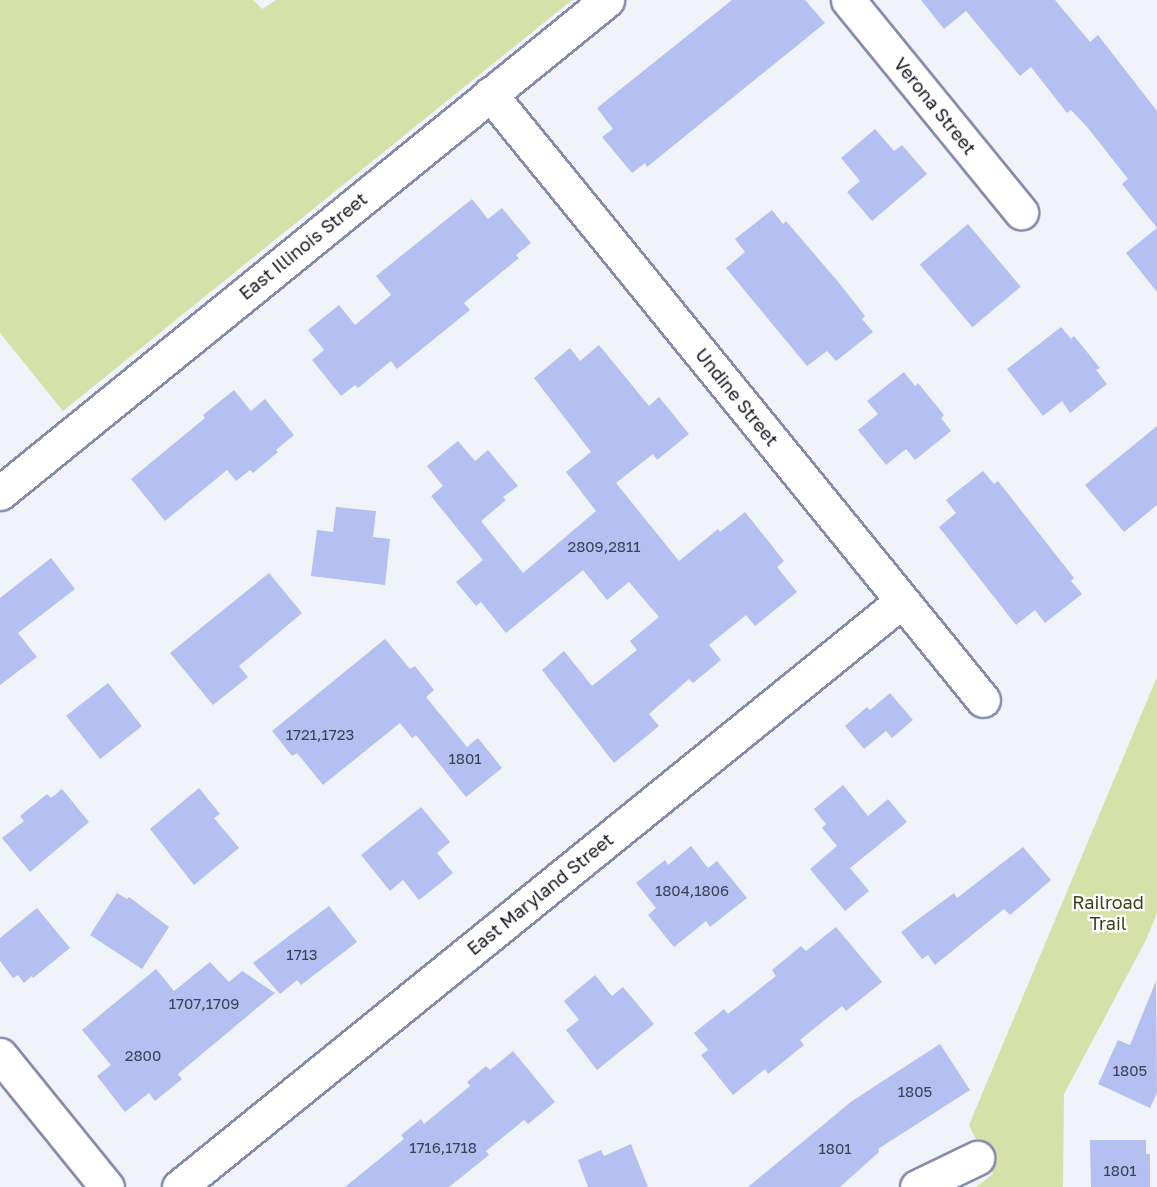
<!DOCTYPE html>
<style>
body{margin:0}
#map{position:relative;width:1157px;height:1187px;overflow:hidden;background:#f1f3fa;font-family:"Golos Text",sans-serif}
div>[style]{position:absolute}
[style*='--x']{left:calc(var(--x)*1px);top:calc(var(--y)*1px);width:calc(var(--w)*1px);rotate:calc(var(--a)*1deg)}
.green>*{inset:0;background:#d6e0a9}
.building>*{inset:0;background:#b3c0f1;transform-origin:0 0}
.roads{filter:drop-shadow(2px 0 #858dad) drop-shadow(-2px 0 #858dad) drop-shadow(0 2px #858dad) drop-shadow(0 -2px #858dad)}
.minor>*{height:33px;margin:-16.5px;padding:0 16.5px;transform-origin:16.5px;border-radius:16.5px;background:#fff}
span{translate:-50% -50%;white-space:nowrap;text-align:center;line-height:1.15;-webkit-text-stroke:4.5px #fff;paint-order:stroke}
.number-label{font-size:15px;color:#3b4056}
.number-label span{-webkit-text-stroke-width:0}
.street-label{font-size:18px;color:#131622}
.park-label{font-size:18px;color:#3d421c}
</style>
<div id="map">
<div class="green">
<i style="clip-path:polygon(0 0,253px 0,262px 9px,276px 0,572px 0,63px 411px,0 333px)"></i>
<i style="clip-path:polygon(1157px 677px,1157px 913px,1146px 940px,1064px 1094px,1063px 1187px,976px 1187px,993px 1174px,969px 1125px)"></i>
</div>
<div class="building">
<i style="clip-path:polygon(732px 0,805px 0,825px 23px,647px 167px,645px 163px,632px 173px,602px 137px,613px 129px,597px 108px)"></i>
<i style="clip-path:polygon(921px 0,1055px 0,1090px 42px,1098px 35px,1157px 111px,1157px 292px,1126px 253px,1157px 228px,1122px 184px,1128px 179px,1088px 128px,1071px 110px,1067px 113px,1031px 67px,1020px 76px,966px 11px,944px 29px)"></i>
<i style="clip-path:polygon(875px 129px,894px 151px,902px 145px,927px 174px,872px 221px,847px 192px,860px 181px,841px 158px)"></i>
<i style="clip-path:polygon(472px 199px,488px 219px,502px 208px,531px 243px,516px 255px,519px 258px,464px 303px,470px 310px,397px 369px,391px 361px,358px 388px,355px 385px,341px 396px,312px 360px,324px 350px,308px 330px,339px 305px,355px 325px,391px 295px,376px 276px)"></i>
<i style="clip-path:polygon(772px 210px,783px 224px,786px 221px,840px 284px,865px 316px,862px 319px,873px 332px,836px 361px,827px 351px,807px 366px,726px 268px,745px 252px,735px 239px)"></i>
<i style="left:968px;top:224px;width:82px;height:63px;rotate:50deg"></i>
<i style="clip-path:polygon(1061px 327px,1071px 339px,1074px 336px,1100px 368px,1096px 370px,1107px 384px,1070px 413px,1062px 401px,1043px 416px,1007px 369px)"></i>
<i style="clip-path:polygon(599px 345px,649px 406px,659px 397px,689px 434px,657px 460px,653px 454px,616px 483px,679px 561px,718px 529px,720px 532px,745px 512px,784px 561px,777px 567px,797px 592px,755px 626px,746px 615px,709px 645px,721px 660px,693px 683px,689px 679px,649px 714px,659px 726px,614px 763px,542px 670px,564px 651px,592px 686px,637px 650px,630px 641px,659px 617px,629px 582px,607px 600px,583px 570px,506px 633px,481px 602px,476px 606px,456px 582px,483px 560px,431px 496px,443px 486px,427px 466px,458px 441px,475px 461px,488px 450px,518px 486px,503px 497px,506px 500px,481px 521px,523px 573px,596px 511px,566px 472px,591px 452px,534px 378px,570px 348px,580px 361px)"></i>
<i style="clip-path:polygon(904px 372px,915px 386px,918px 383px,944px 415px,941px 418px,951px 431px,915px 460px,906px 449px,886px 465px,858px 430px,878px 414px,867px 401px)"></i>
<i style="clip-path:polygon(234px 390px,251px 411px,265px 399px,294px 435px,276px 450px,278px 452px,253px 473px,250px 470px,236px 481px,227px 470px,165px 521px,131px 479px,205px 418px,203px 415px)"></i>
<i style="clip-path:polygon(1157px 426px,1157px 505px,1124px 532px,1085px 485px)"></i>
<i style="clip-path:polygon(983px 471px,994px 484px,998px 481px,1074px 578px,1071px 581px,1082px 594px,1045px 623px,1035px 610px,1016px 625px,939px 527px,956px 513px,946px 500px)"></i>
<i style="clip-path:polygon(336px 507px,376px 511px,373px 537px,390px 539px,385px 585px,311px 576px,317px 530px,333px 532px)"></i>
<i style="clip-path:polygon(51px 558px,75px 589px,18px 633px,37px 657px,0 685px,0 598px)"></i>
<i style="clip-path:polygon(269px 573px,302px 613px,239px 666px,248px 677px,213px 705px,170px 653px)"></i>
<i style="clip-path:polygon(385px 639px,410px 669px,415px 666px,434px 690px,426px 697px,467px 747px,478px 738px,502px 768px,466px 797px,416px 735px,412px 738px,400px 723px,323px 785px,297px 753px,292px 756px,272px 731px)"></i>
<i style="left:108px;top:683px;width:55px;height:53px;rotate:52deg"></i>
<i style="clip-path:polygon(890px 693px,913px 720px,892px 738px,886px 731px,864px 749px,845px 726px,867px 707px,870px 710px)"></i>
<i style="clip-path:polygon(843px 785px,868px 816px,888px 799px,907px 822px,850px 868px,869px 891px,845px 911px,810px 869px,837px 846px,822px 828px,826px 824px,814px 809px)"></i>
<i style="clip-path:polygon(199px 788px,220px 814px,214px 818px,239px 848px,194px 885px,150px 829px)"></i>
<i style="clip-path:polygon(62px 789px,89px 822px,30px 872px,2px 838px,24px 821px,20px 816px,47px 794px,51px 798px)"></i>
<i style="clip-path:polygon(421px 807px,450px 842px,437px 853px,453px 873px,419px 900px,403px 880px,390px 891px,361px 855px)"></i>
<i style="clip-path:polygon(691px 846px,708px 868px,717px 861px,747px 898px,710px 927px,706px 921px,674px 947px,648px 915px,656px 908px,636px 883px,665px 860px,668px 865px)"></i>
<i style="clip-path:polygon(1023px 847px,1051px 880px,1010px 915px,1004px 909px,935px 965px,928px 955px,922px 959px,901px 932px,954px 893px,957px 898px)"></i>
<i style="clip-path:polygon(117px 893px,127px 899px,129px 897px,169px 927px,142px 969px,90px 935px)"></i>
<i style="clip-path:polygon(329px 906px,357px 942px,301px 985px,297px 980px,280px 994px,253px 963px)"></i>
<i style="clip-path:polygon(37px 908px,70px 948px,33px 978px,32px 976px,24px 983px,18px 975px,13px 978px,0 961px,0 938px)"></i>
<i style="clip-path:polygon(836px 927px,882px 982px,846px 1011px,842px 1006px,800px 1040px,804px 1045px,768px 1074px,765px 1069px,733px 1095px,701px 1055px,708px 1050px,694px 1033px,724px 1009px,728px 1014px,776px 976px,772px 970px,801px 946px,806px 951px)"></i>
<i style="clip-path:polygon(210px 962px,229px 982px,242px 971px,275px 993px,178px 1074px,182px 1079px,155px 1101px,149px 1093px,125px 1112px,97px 1076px,111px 1065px,82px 1030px,156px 969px,174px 991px)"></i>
<i style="clip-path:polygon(595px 975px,612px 996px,623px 987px,654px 1024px,597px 1070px,566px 1030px,579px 1020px,564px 1001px)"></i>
<i style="clip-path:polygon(1156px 981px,1157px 1093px,1150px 1108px,1098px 1084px,1118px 1040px,1130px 1045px)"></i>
<i style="clip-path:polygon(940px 1044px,970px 1090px,878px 1149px,879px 1152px,840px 1187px,748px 1187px,852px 1101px)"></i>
<i style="clip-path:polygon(513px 1051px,555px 1102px,528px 1124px,524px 1120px,486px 1151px,489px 1155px,449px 1187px,345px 1187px,404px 1139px,401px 1135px,421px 1119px,424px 1124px,470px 1086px,467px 1082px,486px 1066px,490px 1070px)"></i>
<i style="clip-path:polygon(1090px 1140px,1146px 1140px,1146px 1154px,1150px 1154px,1150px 1187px,1091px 1187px)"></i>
<i style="clip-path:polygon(631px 1144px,648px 1187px,588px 1187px,578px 1160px,601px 1150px,604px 1156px)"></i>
</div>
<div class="roads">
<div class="minor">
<i style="--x:848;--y:0;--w:274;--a:50.8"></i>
<i style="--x:490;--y:94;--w:781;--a:50.87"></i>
<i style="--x:0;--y:493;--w:782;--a:-39.08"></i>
<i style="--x:0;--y:1055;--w:170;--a:51"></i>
<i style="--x:179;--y:1187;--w:931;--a:-39.03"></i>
<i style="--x:917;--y:1187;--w:67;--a:-25.8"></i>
</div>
</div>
<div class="number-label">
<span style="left:604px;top:547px">2809,2811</span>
<span style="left:320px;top:735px">1721,1723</span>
<span style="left:465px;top:759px">1801</span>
<span style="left:692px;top:891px">1804,1806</span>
<span style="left:302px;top:955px">1713</span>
<span style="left:204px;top:1004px">1707,1709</span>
<span style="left:143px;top:1056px">2800</span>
<span style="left:1130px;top:1071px">1805</span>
<span style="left:915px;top:1092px">1805</span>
<span style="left:443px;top:1148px">1716,1718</span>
<span style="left:835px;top:1149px">1801</span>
<span style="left:1120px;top:1171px">1801</span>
</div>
<div class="street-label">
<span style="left:935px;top:106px;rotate:51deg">Verona Street</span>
<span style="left:303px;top:246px;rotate:-39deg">East Illinois Street</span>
<span style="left:737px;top:397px;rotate:51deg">Undine Street</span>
<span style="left:540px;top:894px;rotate:-39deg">East Maryland Street</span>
</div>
<div class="park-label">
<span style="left:1108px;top:913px">Railroad<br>Trail</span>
</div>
</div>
